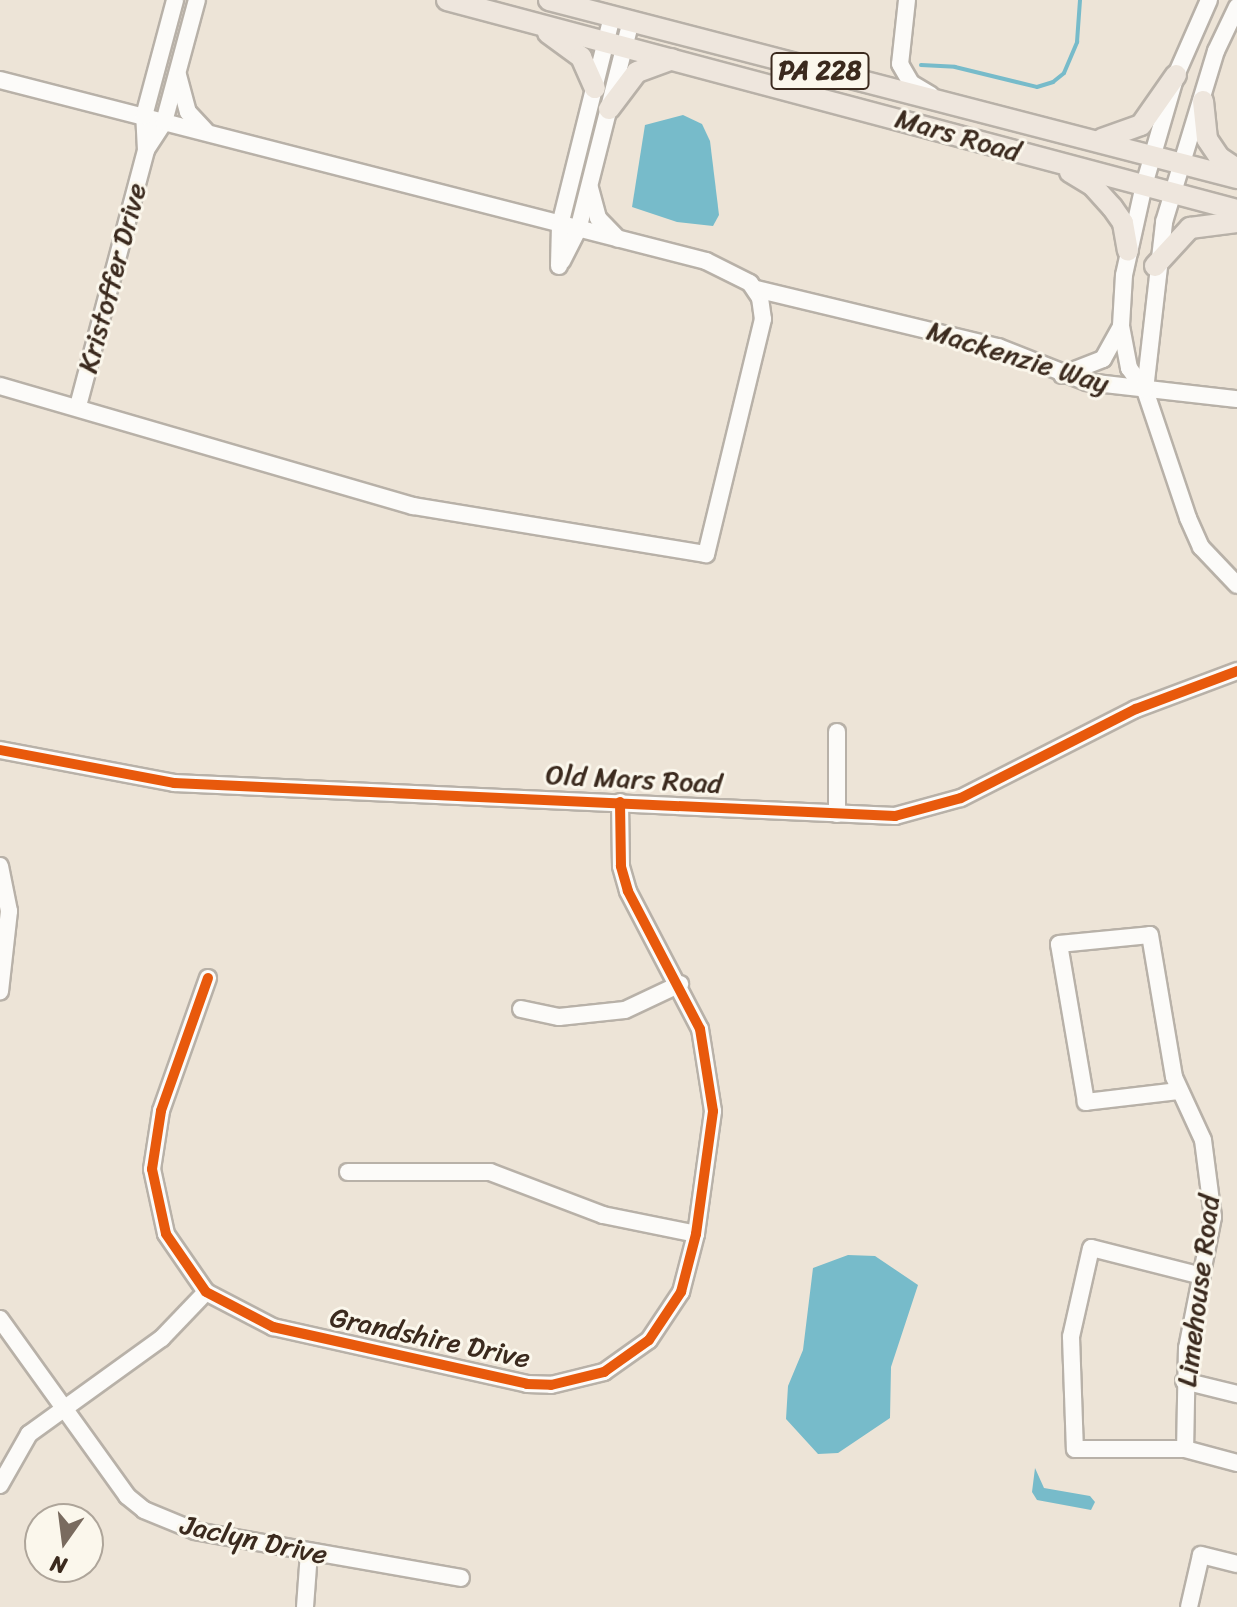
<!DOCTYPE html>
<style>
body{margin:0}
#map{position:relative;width:1237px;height:1607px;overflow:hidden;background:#ede4d7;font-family:Sriracha,sans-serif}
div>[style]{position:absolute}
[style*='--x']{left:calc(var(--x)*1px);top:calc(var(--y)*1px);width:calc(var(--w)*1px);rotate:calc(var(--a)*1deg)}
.water>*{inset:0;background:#77bbca}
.stream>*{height:4px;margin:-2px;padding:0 2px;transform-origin:2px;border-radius:2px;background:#77bbca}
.roads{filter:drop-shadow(2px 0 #b8b1a8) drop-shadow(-2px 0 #b8b1a8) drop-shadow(0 2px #b8b1a8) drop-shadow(0 -2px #b8b1a8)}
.minor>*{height:16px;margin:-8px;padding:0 8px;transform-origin:8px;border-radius:8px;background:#fcfbf9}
.major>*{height:20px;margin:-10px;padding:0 10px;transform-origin:10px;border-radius:10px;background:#eee6dd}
.cycleway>*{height:10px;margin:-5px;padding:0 5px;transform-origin:5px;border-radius:5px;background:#e8590c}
span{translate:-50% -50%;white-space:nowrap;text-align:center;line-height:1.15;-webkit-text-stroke:6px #fbf7ec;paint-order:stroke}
.shield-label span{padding:2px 6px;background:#fbf7ec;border:2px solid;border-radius:6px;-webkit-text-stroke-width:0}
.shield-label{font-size:26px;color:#3b2a1e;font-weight:700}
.street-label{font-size:28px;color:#3b2a1e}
.north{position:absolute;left:24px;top:1503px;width:80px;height:80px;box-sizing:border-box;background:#fbf7ec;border:2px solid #aea59a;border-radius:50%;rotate:194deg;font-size:22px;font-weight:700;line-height:32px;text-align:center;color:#3b2a1e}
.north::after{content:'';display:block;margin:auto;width:28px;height:36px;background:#796b5f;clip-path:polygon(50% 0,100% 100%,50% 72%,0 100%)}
</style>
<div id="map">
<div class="water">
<i style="clip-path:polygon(683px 115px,702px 124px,710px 141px,719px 215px,713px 226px,677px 222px,632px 207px,645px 125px)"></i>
<i style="clip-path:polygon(848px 1255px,875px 1256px,918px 1285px,891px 1367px,890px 1418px,838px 1453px,818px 1454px,786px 1419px,788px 1386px,803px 1350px,813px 1268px)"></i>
<i style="clip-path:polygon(1035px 1468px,1044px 1488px,1090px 1496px,1095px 1502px,1091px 1510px,1037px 1500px,1032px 1492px)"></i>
</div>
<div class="stream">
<i style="--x:921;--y:65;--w:34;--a:3"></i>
<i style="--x:955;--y:67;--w:84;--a:13.7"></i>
<i style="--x:1037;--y:87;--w:17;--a:-17"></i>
<i style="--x:1053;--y:82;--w:14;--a:-39"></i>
<i style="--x:1064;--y:73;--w:34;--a:-67"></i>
<i style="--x:1077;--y:42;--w:42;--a:-85.9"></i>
</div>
<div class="roads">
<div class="minor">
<i style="--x:907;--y:0;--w:64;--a:96.2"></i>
<i style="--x:900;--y:64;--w:22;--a:60"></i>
<i style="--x:911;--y:83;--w:23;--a:31"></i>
<i style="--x:1209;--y:0;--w:82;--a:113.7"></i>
<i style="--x:1176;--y:75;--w:115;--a:106.2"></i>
<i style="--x:1144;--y:185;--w:92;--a:102.5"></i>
<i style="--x:1124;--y:275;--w:51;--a:93.4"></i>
<i style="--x:1121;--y:326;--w:43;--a:79.2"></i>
<i style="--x:1129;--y:368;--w:27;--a:54"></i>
<i style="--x:1145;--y:390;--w:135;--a:71.4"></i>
<i style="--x:1188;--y:518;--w:32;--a:66"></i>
<i style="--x:1201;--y:547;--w:52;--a:46.5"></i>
<i style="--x:178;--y:75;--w:38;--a:75"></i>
<i style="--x:188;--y:112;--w:26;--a:47"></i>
<i style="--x:0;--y:80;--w:729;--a:14.38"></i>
<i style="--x:706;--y:261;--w:49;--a:26.6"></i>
<i style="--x:750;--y:283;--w:18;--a:56"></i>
<i style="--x:760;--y:298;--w:21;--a:82"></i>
<i style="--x:763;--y:319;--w:242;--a:103.6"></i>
<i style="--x:706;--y:554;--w:297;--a:-170.7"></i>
<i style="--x:413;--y:506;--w:430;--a:-163.8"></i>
<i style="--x:146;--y:150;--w:34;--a:-93"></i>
<i style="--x:144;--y:116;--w:120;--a:-75"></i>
<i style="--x:590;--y:188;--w:31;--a:75"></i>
<i style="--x:598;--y:218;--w:29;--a:46"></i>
<i style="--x:562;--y:261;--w:35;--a:-63"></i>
<i style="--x:578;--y:230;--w:216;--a:-75.8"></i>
<i style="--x:559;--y:266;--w:41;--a:-88.6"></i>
<i style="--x:560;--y:225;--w:215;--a:-76"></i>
<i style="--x:756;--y:289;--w:249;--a:13.5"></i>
<i style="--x:998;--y:347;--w:96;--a:21.5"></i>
<i style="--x:1087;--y:382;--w:151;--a:6.5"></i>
<i style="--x:1062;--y:375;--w:44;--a:-21.3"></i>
<i style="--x:1103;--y:359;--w:35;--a:-61"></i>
<i style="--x:1145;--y:390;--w:169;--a:-83.5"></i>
<i style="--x:1164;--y:222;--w:179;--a:-73.1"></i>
<i style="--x:1216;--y:51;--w:49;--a:-64.5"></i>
<i style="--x:78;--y:406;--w:265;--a:-75.1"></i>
<i style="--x:146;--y:150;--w:33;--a:-57"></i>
<i style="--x:164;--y:122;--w:126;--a:-74.9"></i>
<i style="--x:0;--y:750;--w:177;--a:10.7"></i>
<i style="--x:174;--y:783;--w:722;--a:2.62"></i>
<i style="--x:895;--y:816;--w:68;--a:-15.3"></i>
<i style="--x:961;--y:798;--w:196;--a:-27"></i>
<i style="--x:1136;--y:709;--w:108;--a:-20.6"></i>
<i style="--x:837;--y:814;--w:82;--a:-90"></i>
<i style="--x:0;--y:866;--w:46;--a:78.7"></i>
<i style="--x:9;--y:911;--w:81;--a:96.4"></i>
<i style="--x:208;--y:978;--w:141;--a:109.5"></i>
<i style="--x:161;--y:1111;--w:59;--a:98.8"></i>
<i style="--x:152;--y:1169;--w:66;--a:77.8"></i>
<i style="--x:166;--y:1234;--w:70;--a:55.4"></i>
<i style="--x:206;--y:1292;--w:76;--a:27.6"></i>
<i style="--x:273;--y:1327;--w:260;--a:12.6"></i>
<i style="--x:527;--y:1384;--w:24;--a:2"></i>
<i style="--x:551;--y:1385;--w:55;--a:-13.8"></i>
<i style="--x:604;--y:1372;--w:55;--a:-35.4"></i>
<i style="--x:649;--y:1340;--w:58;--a:-56.3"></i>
<i style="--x:681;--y:1292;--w:60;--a:-75.5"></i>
<i style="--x:696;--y:1234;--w:124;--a:-82.1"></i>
<i style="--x:713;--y:1111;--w:83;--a:-99"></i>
<i style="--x:700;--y:1029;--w:156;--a:-117.6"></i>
<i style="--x:628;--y:891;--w:26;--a:-106"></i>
<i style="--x:621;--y:866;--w:64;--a:-90.9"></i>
<i style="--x:521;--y:1009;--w:39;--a:12"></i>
<i style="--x:559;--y:1017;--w:66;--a:-6.1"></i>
<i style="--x:625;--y:1010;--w:61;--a:-25.3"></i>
<i style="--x:1179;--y:1091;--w:94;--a:173.3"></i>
<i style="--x:1086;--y:1102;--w:160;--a:-99.7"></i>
<i style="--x:1059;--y:944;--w:91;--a:-5.6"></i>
<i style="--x:1150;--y:935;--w:144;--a:80.4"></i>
<i style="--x:1174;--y:1077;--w:69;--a:65.3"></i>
<i style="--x:1203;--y:1140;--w:78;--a:82.6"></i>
<i style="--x:1213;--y:1217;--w:134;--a:101.2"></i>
<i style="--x:1187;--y:1348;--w:101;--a:91.1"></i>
<i style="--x:348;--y:1172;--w:142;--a:0"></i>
<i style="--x:490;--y:1172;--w:121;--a:20.8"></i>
<i style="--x:603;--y:1215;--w:95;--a:11.5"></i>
<i style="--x:1202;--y:1276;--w:114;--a:-165.8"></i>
<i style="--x:1091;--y:1248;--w:91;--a:102.7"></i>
<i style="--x:1071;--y:1337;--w:112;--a:88"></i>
<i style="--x:1075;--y:1449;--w:110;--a:0"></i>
<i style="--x:1185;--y:1449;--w:54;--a:15.1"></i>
<i style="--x:0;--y:1319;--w:218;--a:54.3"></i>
<i style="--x:127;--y:1496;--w:22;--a:39"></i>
<i style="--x:144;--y:1510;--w:55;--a:22.4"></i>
<i style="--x:195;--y:1531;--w:270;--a:10"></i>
<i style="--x:1184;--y:1381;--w:55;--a:13.8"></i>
<i style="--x:0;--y:1485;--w:59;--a:-60.4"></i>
<i style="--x:29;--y:1434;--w:164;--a:-35.8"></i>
<i style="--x:162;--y:1338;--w:64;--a:-46.3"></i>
<i style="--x:305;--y:1607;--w:55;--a:-85.8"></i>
<i style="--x:1189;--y:1607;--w:53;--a:-77"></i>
<i style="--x:1201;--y:1555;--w:37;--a:14"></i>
</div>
<div class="major">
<i style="--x:447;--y:0;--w:817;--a:14.89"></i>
<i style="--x:549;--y:0;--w:711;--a:14.51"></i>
<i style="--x:548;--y:33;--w:41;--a:36"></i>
<i style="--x:581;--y:57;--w:34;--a:66"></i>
<i style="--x:1203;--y:101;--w:38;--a:84"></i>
<i style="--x:1207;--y:139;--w:22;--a:56"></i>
<i style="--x:1219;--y:157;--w:22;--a:34"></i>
<i style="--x:609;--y:109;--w:46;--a:-52.9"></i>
<i style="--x:637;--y:72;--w:37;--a:-20"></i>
<i style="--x:1102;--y:139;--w:41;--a:-19.7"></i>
<i style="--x:1141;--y:125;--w:61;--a:-55"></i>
<i style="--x:1070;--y:172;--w:26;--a:31"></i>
<i style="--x:1092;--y:185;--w:30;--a:48"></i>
<i style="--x:1112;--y:207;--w:19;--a:55"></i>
<i style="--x:1123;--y:223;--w:28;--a:80"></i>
<i style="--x:1155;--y:266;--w:52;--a:-47.4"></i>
<i style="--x:1190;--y:228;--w:47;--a:-7.3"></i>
</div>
</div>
<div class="cycleway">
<i style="--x:0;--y:750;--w:177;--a:10.7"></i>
<i style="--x:174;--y:783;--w:722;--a:2.62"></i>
<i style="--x:895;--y:816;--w:68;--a:-15.3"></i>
<i style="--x:961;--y:798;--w:196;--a:-27"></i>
<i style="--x:1136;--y:709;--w:108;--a:-20.6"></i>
<i style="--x:208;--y:978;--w:141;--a:109.5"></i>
<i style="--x:161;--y:1111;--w:59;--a:98.8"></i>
<i style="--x:152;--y:1169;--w:66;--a:77.8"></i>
<i style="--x:166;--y:1234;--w:70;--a:55.4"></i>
<i style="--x:206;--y:1292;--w:76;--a:27.6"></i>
<i style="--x:273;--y:1327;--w:260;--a:12.6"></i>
<i style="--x:527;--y:1384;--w:24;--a:2"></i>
<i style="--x:551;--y:1385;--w:55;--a:-13.8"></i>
<i style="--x:604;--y:1372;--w:55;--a:-35.4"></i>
<i style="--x:649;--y:1340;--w:58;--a:-56.3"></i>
<i style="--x:681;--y:1292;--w:60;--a:-75.5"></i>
<i style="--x:696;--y:1234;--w:124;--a:-82.1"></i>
<i style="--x:713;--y:1111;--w:83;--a:-99"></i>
<i style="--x:700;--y:1029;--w:156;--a:-117.6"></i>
<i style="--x:628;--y:891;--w:26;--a:-106"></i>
<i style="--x:621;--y:866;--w:64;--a:-90.9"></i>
</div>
<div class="shield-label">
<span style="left:820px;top:71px">PA 228</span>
</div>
<div class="street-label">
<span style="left:958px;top:135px;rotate:16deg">Mars Road</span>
<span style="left:112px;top:278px;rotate:-75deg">Kristoffer Drive</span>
<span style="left:1018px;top:357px;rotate:17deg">Mackenzie Way</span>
<span style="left:634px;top:779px;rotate:3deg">Old Mars Road</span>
<span style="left:1198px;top:1291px;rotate:-83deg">Limehouse Road</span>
<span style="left:430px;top:1338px;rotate:12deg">Grandshire Drive</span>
<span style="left:254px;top:1540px;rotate:12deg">Jaclyn Drive</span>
</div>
<div class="north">N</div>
</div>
